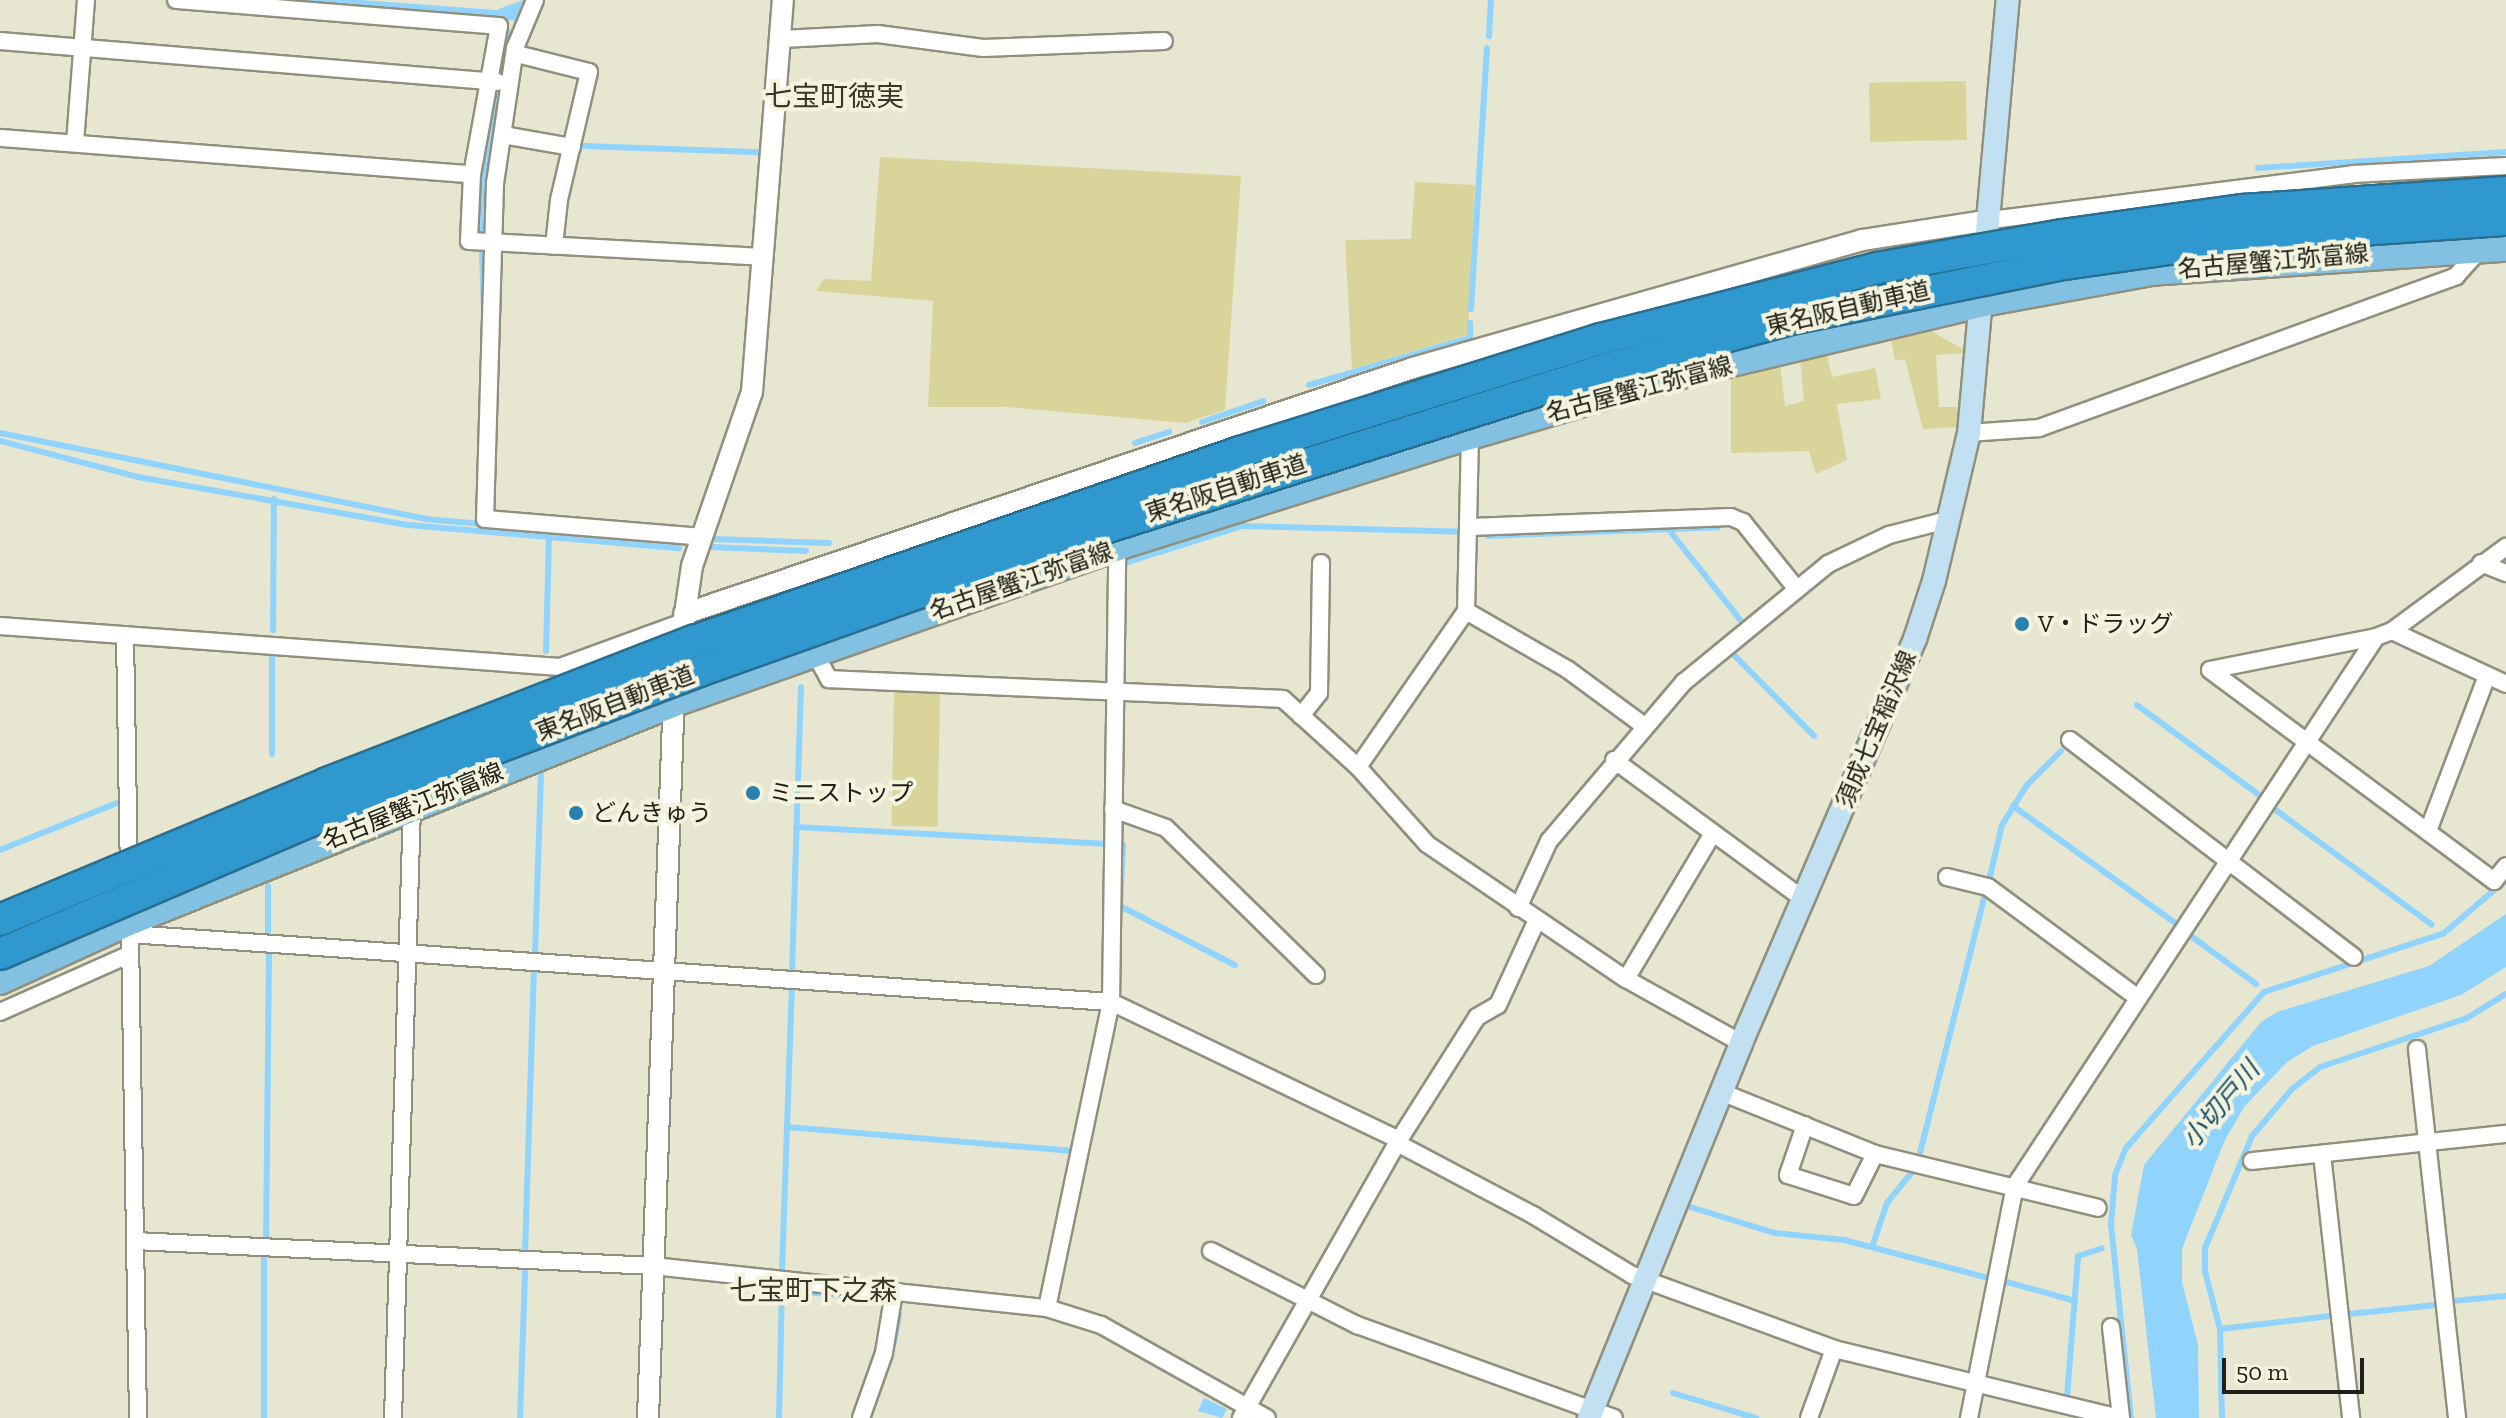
<!DOCTYPE html>
<meta charset="utf-8">
<style>
body{margin:0}
#map{position:relative;width:2506px;height:1418px;overflow:hidden;background:#e7e6d1;font-family:"Zilla Slab","Noto Sans JP",serif}
div>[style]{position:absolute}
[style*='--x']{left:calc(var(--x)*1px);top:calc(var(--y)*1px);width:calc(var(--w)*1px);rotate:calc(var(--a)*1deg)}
.green>*{inset:0;background:#d9d59a;transform-origin:0 0}
.water>*{inset:0;background:#90d4fe}
.stream>*{height:6px;margin:-3px;padding:0 3px;transform-origin:3px;border-radius:3px;background:#90d4fe}
.roads{filter:drop-shadow(2px 0 #91907d) drop-shadow(-2px 0 #91907d) drop-shadow(0 2px #91907d) drop-shadow(0 -2px #91907d)}
.minor>*{height:16px;margin:-8px;padding:0 8px;transform-origin:8px;border-radius:8px;background:#fff}
.tertiary>*{height:20px;margin:-10px;padding:0 10px;transform-origin:10px;border-radius:10px;background:#fff}
.secondary>*{height:22px;margin:-11px;padding:0 11px;transform-origin:11px;border-radius:11px;background:#c1e0f1}
.primary>*{height:26px;margin:-13px;padding:0 13px;transform-origin:13px;border-radius:13px;background:#82c1e2}
.bridges{filter:drop-shadow(2px 0 #2a6e8f) drop-shadow(-2px 0 #2a6e8f) drop-shadow(0 2px #2a6e8f) drop-shadow(0 -2px #2a6e8f)}
.motorway-bridge>*{height:30px;margin:-15px;padding:0 15px;transform-origin:15px;border-radius:15px;background:#2f98cf}
.dots>*{width:22px;height:22px;translate:-50% -50%;box-sizing:border-box;border:4px solid #f4f3de;border-radius:50%}
span{translate:-50% -50%;white-space:nowrap;text-align:center;line-height:1.15;-webkit-text-stroke:8px #f4f3de;paint-order:stroke}
.street-label{font-size:24px;color:#202018}
.poi-label{font-size:24px;color:#202018}
.left{translate:0 -50%;text-align:left}
.water-label{font-size:26px;color:#164b67;font-style:italic}
.quarter-label{font-size:28px;color:#383726}
.scale{position:absolute;left:2222px;top:1358px;width:142px;height:36px;box-sizing:border-box;border:4px solid #202018;border-top:0;padding-left:10px;font-size:24px;line-height:28px;white-space:nowrap;color:#202018;-webkit-text-stroke:6px #f4f3de;paint-order:stroke}
</style>
<div id="map">
<div class="green">
<i style="left:1966px;top:81px;width:59px;height:97px;rotate:89deg"></i>
<i style="clip-path:polygon(880px 157px,1241px 176px,1225px 410px,1185px 423px,1007px 407px,928px 407px,933px 301px,816px 291px,824px 279px,871px 281px)"></i>
<i style="clip-path:polygon(1415px 182px,1475px 185px,1468px 335px,1352px 369px,1345px 240px,1411px 239px)"></i>
<i style="clip-path:polygon(1930px 330px,1969px 353px,1936px 355px,1939px 407px,1962px 407px,1959px 427px,1923px 429px,1905px 359px,1895px 361px,1891px 338px)"></i>
<i style="clip-path:polygon(1826px 351px,1832px 377px,1875px 368px,1881px 399px,1837px 404px,1847px 460px,1816px 474px,1809px 451px,1731px 453px,1731px 375px,1780px 363px,1785px 406px,1804px 401px,1800px 358px)"></i>
<i style="left:894px;top:689px;width:46px;height:137px;rotate:1deg"></i>
</div>
<div class="water">
<i style="clip-path:polygon(250px 0,362px 0,496px 10px,523px 0,516px 21px)"></i>
<i style="clip-path:polygon(2506px 914px,2506px 967px,2461px 995px,2313px 1046px,2287px 1062px,2244px 1107px,2224px 1142px,2182px 1249px,2182px 1282px,2198px 1345px,2199px 1418px,2156px 1418px,2137px 1249px,2131px 1235px,2144px 1165px,2261px 1022px,2277px 1012px,2429px 966px)"></i>
<i style="clip-path:polygon(1204px 1398px,1227px 1409px,1222px 1418px,1198px 1411px)"></i>
</div>
<div class="stream">
<i style="--x:1489;--y:36;--w:36;--a:-87"></i>
<i style="--x:503;--y:67;--w:35;--a:-80"></i>
<i style="--x:584;--y:146;--w:176;--a:2"></i>
<i style="--x:2258;--y:168;--w:249;--a:-3.7"></i>
<i style="--x:482;--y:230;--w:49;--a:-88.8"></i>
<i style="--x:483;--y:181;--w:85;--a:-79.9"></i>
<i style="--x:482;--y:253;--w:56;--a:88"></i>
<i style="--x:1471;--y:309;--w:261;--a:-86.5"></i>
<i style="--x:1309;--y:385;--w:168;--a:-16.3"></i>
<i style="--x:1470;--y:338;--w:15;--a:-90"></i>
<i style="--x:1202;--y:422;--w:65;--a:-18.7"></i>
<i style="--x:0;--y:433;--w:434;--a:11.4"></i>
<i style="--x:425;--y:519;--w:57;--a:5"></i>
<i style="--x:482;--y:524;--w:15;--a:28"></i>
<i style="--x:495;--y:531;--w:141;--a:3.2"></i>
<i style="--x:0;--y:441;--w:143;--a:14.6"></i>
<i style="--x:138;--y:477;--w:274;--a:10.1"></i>
<i style="--x:408;--y:525;--w:272;--a:4.9"></i>
<i style="--x:1135;--y:443;--w:36;--a:-18"></i>
<i style="--x:1669;--y:530;--w:116;--a:51.6"></i>
<i style="--x:1488;--y:536;--w:230;--a:-2.2"></i>
<i style="--x:713;--y:539;--w:116;--a:2"></i>
<i style="--x:711;--y:547;--w:95;--a:2.4"></i>
<i style="--x:1125;--y:563;--w:123;--a:-17.5"></i>
<i style="--x:1242;--y:526;--w:222;--a:1.5"></i>
<i style="--x:273;--y:630;--w:131;--a:-89.6"></i>
<i style="--x:546;--y:651;--w:111;--a:-88.5"></i>
<i style="--x:1731;--y:652;--w:118;--a:45.3"></i>
<i style="--x:2137;--y:705;--w:152;--a:36.4"></i>
<i style="--x:272;--y:754;--w:99;--a:-90"></i>
<i style="--x:2013;--y:806;--w:200;--a:35.8"></i>
<i style="--x:2277;--y:811;--w:192;--a:36.3"></i>
<i style="--x:796;--y:827;--w:309;--a:3.1"></i>
<i style="--x:1123;--y:845;--w:61;--a:92.8"></i>
<i style="--x:1120;--y:906;--w:129;--a:27.2"></i>
<i style="--x:0;--y:850;--w:126;--a:-21.9"></i>
<i style="--x:1990;--y:876;--w:52;--a:-76.8"></i>
<i style="--x:2002;--y:825;--w:47;--a:-58"></i>
<i style="--x:2027;--y:785;--w:48;--a:-45"></i>
<i style="--x:2191;--y:936;--w:81;--a:36.4"></i>
<i style="--x:268;--y:937;--w:51;--a:-90"></i>
<i style="--x:535;--y:954;--w:181;--a:-88.1"></i>
<i style="--x:792;--y:972;--w:285;--a:-88.2"></i>
<i style="--x:787;--y:1127;--w:285;--a:4.8"></i>
<i style="--x:1920;--y:1153;--w:263;--a:-75.9"></i>
<i style="--x:1687;--y:1206;--w:92;--a:17.1"></i>
<i style="--x:1775;--y:1233;--w:69;--a:5.8"></i>
<i style="--x:1844;--y:1240;--w:146;--a:14.7"></i>
<i style="--x:266;--y:1241;--w:292;--a:-89.4"></i>
<i style="--x:1872;--y:1247;--w:46;--a:-71.2"></i>
<i style="--x:1887;--y:1203;--w:41;--a:-50.9"></i>
<i style="--x:525;--y:1254;--w:287;--a:-88.2"></i>
<i style="--x:782;--y:1270;--w:282;--a:-88"></i>
<i style="--x:2007;--y:1282;--w:71;--a:15.6"></i>
<i style="--x:782;--y:1290;--w:89;--a:5.1"></i>
<i style="--x:2452;--y:1301;--w:54;--a:-5.3"></i>
<i style="--x:2349;--y:1314;--w:87;--a:-5.9"></i>
<i style="--x:2220;--y:1329;--w:111;--a:-6.7"></i>
<i style="--x:894;--y:1343;--w:29;--a:-80"></i>
<i style="--x:1673;--y:1393;--w:87;--a:16.8"></i>
<i style="--x:2067;--y:1397;--w:141;--a:-85.5"></i>
<i style="--x:2078;--y:1256;--w:25;--a:-18"></i>
<i style="--x:264;--y:1418;--w:163;--a:-90"></i>
<i style="--x:520;--y:1418;--w:146;--a:-88"></i>
<i style="--x:779;--y:1418;--w:130;--a:-88.7"></i>
<i style="--x:2131;--y:1418;--w:194;--a:-95.9"></i>
<i style="--x:2111;--y:1225;--w:50;--a:-85.4"></i>
<i style="--x:2115;--y:1175;--w:29;--a:-68"></i>
<i style="--x:2126;--y:1148;--w:208;--a:-48.5"></i>
<i style="--x:2264;--y:992;--w:189;--a:-18.1"></i>
<i style="--x:2444;--y:933;--w:82;--a:-40.5"></i>
<i style="--x:2222;--y:1418;--w:89;--a:-91.3"></i>
<i style="--x:2220;--y:1329;--w:60;--a:-104.5"></i>
<i style="--x:2205;--y:1271;--w:23;--a:-90"></i>
<i style="--x:2205;--y:1248;--w:121;--a:-67.2"></i>
<i style="--x:2252;--y:1136;--w:62;--a:-49.6"></i>
<i style="--x:2292;--y:1089;--w:36;--a:-38"></i>
<i style="--x:2320;--y:1067;--w:155;--a:-18.4"></i>
<i style="--x:2467;--y:1018;--w:46;--a:-31.6"></i>
</div>
<div class="roads">
<div class="minor">
<i style="--x:176;--y:0;--w:324;--a:4.6"></i>
<i style="--x:499;--y:26;--w:150;--a:100.3"></i>
<i style="--x:472;--y:174;--w:67;--a:92.6"></i>
<i style="--x:469;--y:241;--w:295;--a:3.1"></i>
<i style="--x:535;--y:0;--w:52;--a:112.6"></i>
<i style="--x:515;--y:48;--w:136;--a:98.4"></i>
<i style="--x:495;--y:183;--w:336;--a:91.7"></i>
<i style="--x:485;--y:519;--w:219;--a:4.7"></i>
<i style="--x:782;--y:39;--w:96;--a:-3"></i>
<i style="--x:878;--y:34;--w:106;--a:7.6"></i>
<i style="--x:983;--y:48;--w:181;--a:-2.2"></i>
<i style="--x:0;--y:41;--w:499;--a:4.7"></i>
<i style="--x:517;--y:54;--w:74;--a:14"></i>
<i style="--x:589;--y:72;--w:131;--a:103.2"></i>
<i style="--x:559;--y:200;--w:46;--a:96.2"></i>
<i style="--x:503;--y:135;--w:70;--a:9.9"></i>
<i style="--x:0;--y:138;--w:473;--a:4.4"></i>
<i style="--x:75;--y:143;--w:143;--a:-85.6"></i>
<i style="--x:1991;--y:220;--w:365;--a:-7.2"></i>
<i style="--x:2353;--y:174;--w:153;--a:-3"></i>
<i style="--x:1969;--y:433;--w:70;--a:-4.1"></i>
<i style="--x:2039;--y:428;--w:444;--a:-20"></i>
<i style="--x:2456;--y:276;--w:36;--a:-48"></i>
<i style="--x:1470;--y:436;--w:175;--a:91.3"></i>
<i style="--x:1466;--y:611;--w:116;--a:29.9"></i>
<i style="--x:1567;--y:669;--w:94;--a:36.4"></i>
<i style="--x:1470;--y:527;--w:261;--a:-2.2"></i>
<i style="--x:1731;--y:517;--w:13;--a:23"></i>
<i style="--x:1743;--y:522;--w:83;--a:51.3"></i>
<i style="--x:2481;--y:563;--w:27;--a:22"></i>
<i style="--x:0;--y:626;--w:561;--a:4.19"></i>
<i style="--x:560;--y:667;--w:131;--a:-20.1"></i>
<i style="--x:2392;--y:631;--w:126;--a:24.9"></i>
<i style="--x:125;--y:635;--w:783;--a:89.05"></i>
<i style="--x:2376;--y:637;--w:169;--a:168.8"></i>
<i style="--x:2210;--y:670;--w:354;--a:36.6"></i>
<i style="--x:2494;--y:881;--w:19;--a:-51"></i>
<i style="--x:814;--y:652;--w:31;--a:61"></i>
<i style="--x:829;--y:679;--w:454;--a:2.5"></i>
<i style="--x:1283;--y:699;--w:101;--a:42.2"></i>
<i style="--x:1358;--y:767;--w:103;--a:48.1"></i>
<i style="--x:1427;--y:844;--w:240;--a:34.2"></i>
<i style="--x:1626;--y:979;--w:132;--a:29.1"></i>
<i style="--x:1301;--y:716;--w:29;--a:-52"></i>
<i style="--x:1319;--y:693;--w:130;--a:-89.1"></i>
<i style="--x:2070;--y:740;--w:357;--a:37.4"></i>
<i style="--x:1614;--y:760;--w:235;--a:36.3"></i>
<i style="--x:1358;--y:767;--w:190;--a:-55.3"></i>
<i style="--x:1113;--y:809;--w:56;--a:19.7"></i>
<i style="--x:1166;--y:828;--w:210;--a:44.4"></i>
<i style="--x:2428;--y:831;--w:166;--a:-69.2"></i>
<i style="--x:1947;--y:877;--w:42;--a:13.7"></i>
<i style="--x:1988;--y:887;--w:187;--a:36.5"></i>
<i style="--x:1518;--y:908;--w:74;--a:-65.2"></i>
<i style="--x:1549;--y:841;--w:209;--a:-49.7"></i>
<i style="--x:1684;--y:682;--w:186;--a:-39.3"></i>
<i style="--x:1828;--y:564;--w:68;--a:-25.4"></i>
<i style="--x:1889;--y:535;--w:64;--a:-14.5"></i>
<i style="--x:130;--y:934;--w:983;--a:3.97"></i>
<i style="--x:1111;--y:1002;--w:319;--a:25.6"></i>
<i style="--x:1626;--y:979;--w:170;--a:-59.2"></i>
<i style="--x:0;--y:1012;--w:142;--a:-24"></i>
<i style="--x:2417;--y:1049;--w:371;--a:83.8"></i>
<i style="--x:1721;--y:1092;--w:166;--a:21.9"></i>
<i style="--x:1875;--y:1154;--w:229;--a:13.6"></i>
<i style="--x:1805;--y:1125;--w:53;--a:108.8"></i>
<i style="--x:1788;--y:1175;--w:69;--a:17.7"></i>
<i style="--x:1854;--y:1196;--w:47;--a:-63.4"></i>
<i style="--x:1397;--y:1143;--w:154;--a:27.9"></i>
<i style="--x:1533;--y:1215;--w:116;--a:31.2"></i>
<i style="--x:1632;--y:1275;--w:215;--a:20.1"></i>
<i style="--x:1834;--y:1349;--w:294;--a:13.6"></i>
<i style="--x:2322;--y:1154;--w:266;--a:83.7"></i>
<i style="--x:2252;--y:1161;--w:255;--a:-6.1"></i>
<i style="--x:135;--y:1241;--w:519;--a:2.76"></i>
<i style="--x:653;--y:1266;--w:396;--a:6.1"></i>
<i style="--x:1047;--y:1308;--w:57;--a:17.5"></i>
<i style="--x:1101;--y:1325;--w:190;--a:29.3"></i>
<i style="--x:1211;--y:1251;--w:164;--a:26.9"></i>
<i style="--x:1357;--y:1325;--w:273;--a:19.9"></i>
<i style="--x:1047;--y:1308;--w:313;--a:-78.2"></i>
<i style="--x:1111;--y:1002;--w:455;--a:-89.2"></i>
<i style="--x:2111;--y:1327;--w:92;--a:83.7"></i>
<i style="--x:393;--y:1418;--w:612;--a:-88.22"></i>
<i style="--x:861;--y:1418;--w:69;--a:-70.5"></i>
<i style="--x:884;--y:1353;--w:62;--a:-80.7"></i>
<i style="--x:1241;--y:1418;--w:320;--a:-60.4"></i>
<i style="--x:1399;--y:1140;--w:146;--a:-57.6"></i>
<i style="--x:1477;--y:1017;--w:24;--a:-30"></i>
<i style="--x:1498;--y:1005;--w:94;--a:-65.4"></i>
<i style="--x:1809;--y:1418;--w:73;--a:-70.1"></i>
<i style="--x:1969;--y:1418;--w:237;--a:-78.8"></i>
<i style="--x:2015;--y:1186;--w:657;--a:-56.67"></i>
<i style="--x:2376;--y:637;--w:17;--a:-21"></i>
<i style="--x:2392;--y:631;--w:142;--a:-36.4"></i>
</div>
<div class="tertiary">
<i style="--x:684;--y:614;--w:769;--a:-18.65"></i>
<i style="--x:1413;--y:368;--w:467;--a:-15.9"></i>
<i style="--x:1862;--y:240;--w:131;--a:-8.8"></i>
<i style="--x:679;--y:655;--w:90;--a:-81.7"></i>
<i style="--x:692;--y:566;--w:184;--a:-71"></i>
<i style="--x:752;--y:392;--w:393;--a:-85.5"></i>
<i style="--x:648;--y:1418;--w:727;--a:-87.95"></i>
</div>
<div class="secondary">
<i style="--x:1589;--y:1418;--w:405;--a:-67.9"></i>
<i style="--x:1741;--y:1043;--w:440;--a:-66.7"></i>
<i style="--x:1915;--y:639;--w:61;--a:-71.9"></i>
<i style="--x:1934;--y:581;--w:152;--a:-76.7"></i>
<i style="--x:1969;--y:433;--w:435;--a:-84.9"></i>
</div>
<div class="primary">
<i style="--x:0;--y:981;--w:142;--a:-24.6"></i>
<i style="--x:129;--y:922;--w:585;--a:-21.87"></i>
<i style="--x:672;--y:704;--w:472;--a:-19.4"></i>
<i style="--x:1117;--y:547;--w:370;--a:-17.5"></i>
<i style="--x:1470;--y:436;--w:198;--a:-16.4"></i>
<i style="--x:1660;--y:380;--w:331;--a:-13.4"></i>
<i style="--x:1982;--y:303;--w:172;--a:-10.4"></i>
<i style="--x:2151;--y:272;--w:356;--a:-3.9"></i>
</div>
</div>
<div class="bridges">
<div class="motorway-bridge">
<i style="--x:0;--y:920;--w:355;--a:-22.7"></i>
<i style="--x:327;--y:783;--w:394;--a:-21.2"></i>
<i style="--x:694;--y:641;--w:578;--a:-19.09"></i>
<i style="--x:1240;--y:452;--w:378;--a:-17.4"></i>
<i style="--x:1601;--y:339;--w:285;--a:-14.4"></i>
<i style="--x:1877;--y:268;--w:188;--a:-10.1"></i>
<i style="--x:2062;--y:235;--w:183;--a:-7.9"></i>
<i style="--x:2243;--y:210;--w:264;--a:-3.9"></i>
<i style="--x:0;--y:954;--w:392;--a:-23.2"></i>
<i style="--x:360;--y:800;--w:363;--a:-20.8"></i>
<i style="--x:699;--y:671;--w:394;--a:-19.6"></i>
<i style="--x:1070;--y:539;--w:566;--a:-17.57"></i>
<i style="--x:1610;--y:368;--w:188;--a:-15.1"></i>
<i style="--x:1791;--y:319;--w:279;--a:-11.4"></i>
<i style="--x:2065;--y:264;--w:183;--a:-8.2"></i>
<i style="--x:2246;--y:238;--w:261;--a:-4"></i>
</div>
</div>
<div class="dots">
<i style="left:2022px;top:624px;background:#2881af"></i>
<i style="left:753px;top:793px;background:#2881af"></i>
<i style="left:576px;top:813px;background:#2881af"></i>
</div>
<div class="street-label">
<span style="left:2273px;top:261px;rotate:-5deg">名古屋蟹江弥富線</span>
<span style="left:1848px;top:308px;rotate:-13deg">東名阪自動車道</span>
<span style="left:1639px;top:389px;rotate:-15deg">名古屋蟹江弥富線</span>
<span style="left:1226px;top:488px;rotate:-18deg">東名阪自動車道</span>
<span style="left:1021px;top:581px;rotate:-19deg">名古屋蟹江弥富線</span>
<span style="left:615px;top:703px;rotate:-21deg">東名阪自動車道</span>
<span style="left:1876px;top:729px;rotate:-67deg">須成七宝稲沢線</span>
<span style="left:413px;top:806px;rotate:-22deg">名古屋蟹江弥富線</span>
</div>
<div class="poi-label">
<span class="left" style="left:2038px;top:624px">V・ドラッグ</span>
<span class="left" style="left:769px;top:793px">ミニストップ</span>
<span class="left" style="left:592px;top:813px">どんきゅう</span>
</div>
<div class="water-label">
<span style="left:2221px;top:1105px;rotate:-50deg">小切戸川</span>
</div>
<div class="quarter-label">
<span style="left:834px;top:97px">七宝町徳実</span>
<span style="left:813px;top:1291px">七宝町下之森</span>
</div>
<div class="scale">50 m</div>
</div>
